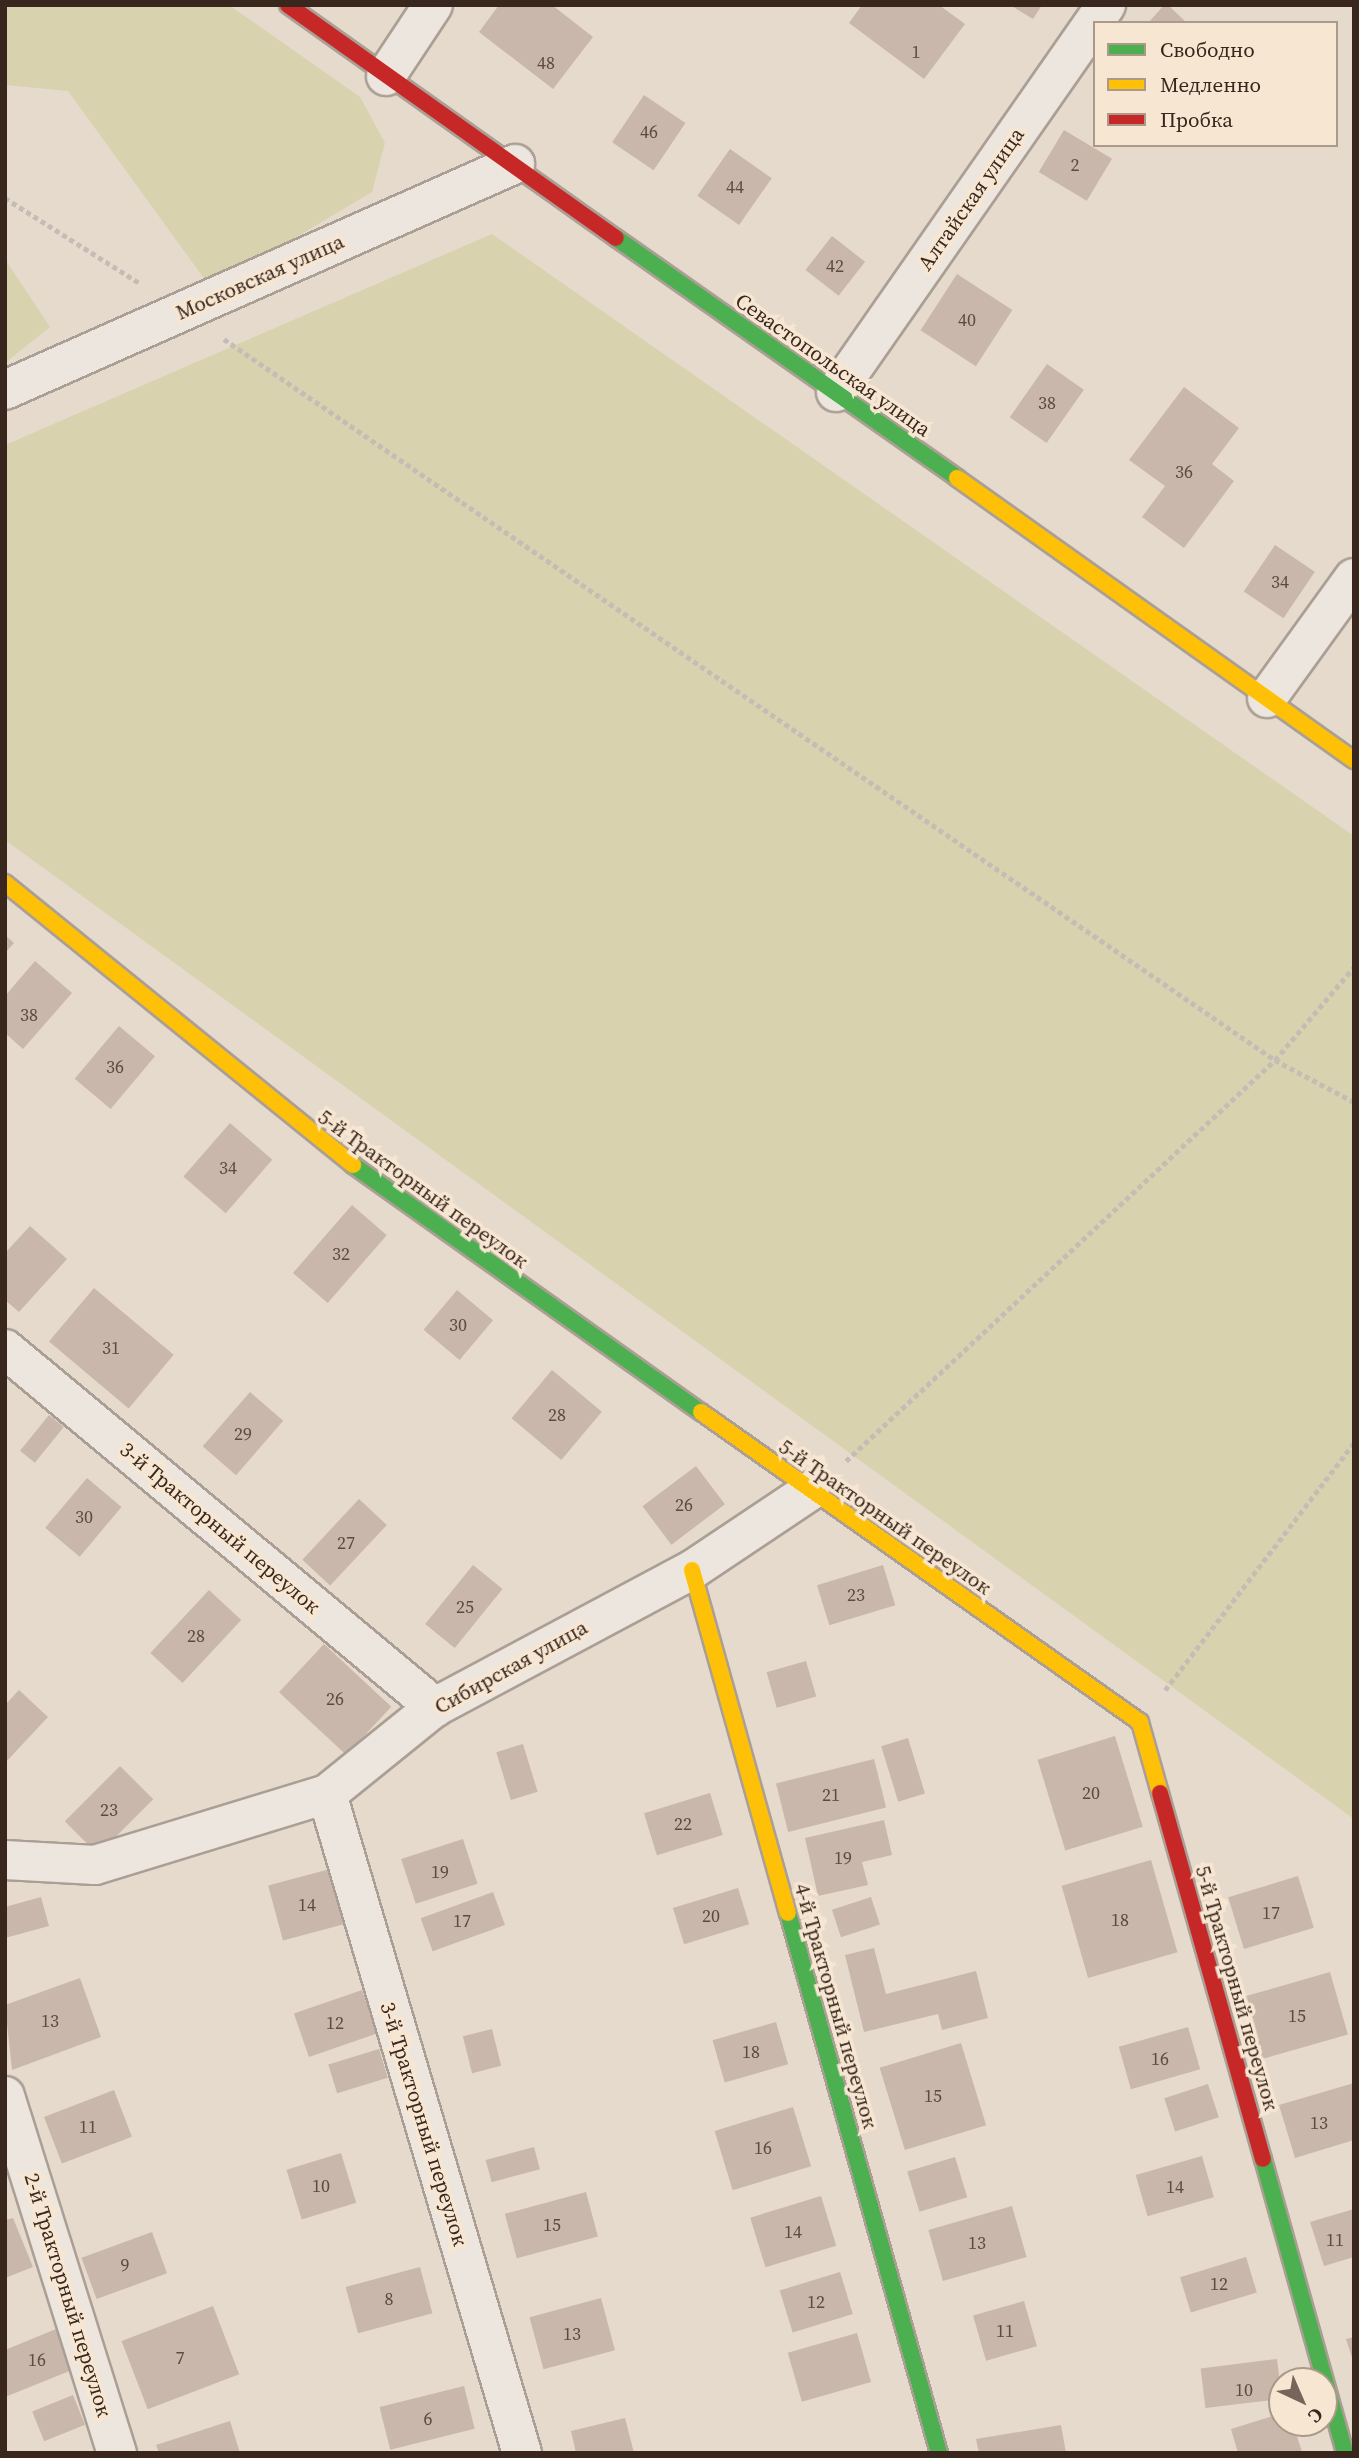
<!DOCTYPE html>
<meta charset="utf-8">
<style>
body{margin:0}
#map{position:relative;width:1359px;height:2458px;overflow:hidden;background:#e6dacc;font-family:"Source Serif 4",serif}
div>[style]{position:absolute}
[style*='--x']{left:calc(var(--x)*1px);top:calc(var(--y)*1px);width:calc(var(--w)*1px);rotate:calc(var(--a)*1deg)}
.green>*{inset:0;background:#d9d2ae}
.building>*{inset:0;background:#c9b7ac;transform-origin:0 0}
.path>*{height:4.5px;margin-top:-2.25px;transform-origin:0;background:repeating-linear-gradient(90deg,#c5bdb5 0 5px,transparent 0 8.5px)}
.roads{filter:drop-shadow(2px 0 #ab9f95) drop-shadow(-2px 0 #ab9f95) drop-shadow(0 2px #ab9f95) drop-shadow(0 -2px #ab9f95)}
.street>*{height:38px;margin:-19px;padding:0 19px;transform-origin:19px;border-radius:19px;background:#ede6de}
.fast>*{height:16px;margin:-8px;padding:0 8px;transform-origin:8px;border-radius:8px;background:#4caf50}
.slow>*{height:16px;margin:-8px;padding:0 8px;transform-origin:8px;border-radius:8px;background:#ffc107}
.jam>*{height:16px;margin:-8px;padding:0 8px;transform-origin:8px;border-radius:8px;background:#c62828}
span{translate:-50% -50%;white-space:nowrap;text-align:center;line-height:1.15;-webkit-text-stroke:7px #f7e6d1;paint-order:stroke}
.number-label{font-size:18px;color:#5d4a41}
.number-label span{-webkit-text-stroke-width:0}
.street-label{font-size:21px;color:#39261d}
.frame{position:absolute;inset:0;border:7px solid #39261d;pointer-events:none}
.legend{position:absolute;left:1093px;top:21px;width:245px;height:126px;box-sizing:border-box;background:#f7e6d1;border:2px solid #ab9989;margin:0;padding:9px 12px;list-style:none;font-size:21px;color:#39261d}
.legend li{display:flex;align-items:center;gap:14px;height:35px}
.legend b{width:35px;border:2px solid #ab9989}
.north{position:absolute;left:1268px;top:2367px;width:70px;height:70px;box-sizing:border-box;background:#f7e6d1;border:2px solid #ab9989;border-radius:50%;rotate:136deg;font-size:19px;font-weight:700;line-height:28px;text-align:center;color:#39261d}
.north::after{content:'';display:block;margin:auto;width:24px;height:32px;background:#76655a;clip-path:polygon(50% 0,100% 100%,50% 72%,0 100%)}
</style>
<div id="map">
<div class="green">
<i style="clip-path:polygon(5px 5px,229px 5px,360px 97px,385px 143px,372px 192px,211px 288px,68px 91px,5px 85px)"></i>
<i style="clip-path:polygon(492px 234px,1354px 836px,1354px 1819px,5px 840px,5px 445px)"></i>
<i style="clip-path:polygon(5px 259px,50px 327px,5px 363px)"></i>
</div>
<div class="building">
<i style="clip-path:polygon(499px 5px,552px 5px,593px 37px,553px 89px,479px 32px)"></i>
<i style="clip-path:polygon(862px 5px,939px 5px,965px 24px,924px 79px,849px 23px)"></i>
<i style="clip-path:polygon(1010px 5px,1042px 5px,1033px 19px)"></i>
<i style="clip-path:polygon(1164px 5px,1168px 5px,1187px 23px,1148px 23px)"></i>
<i style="left:644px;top:95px;width:50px;height:57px;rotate:34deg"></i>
<i style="left:1064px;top:130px;width:56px;height:49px;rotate:31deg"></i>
<i style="left:730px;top:149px;width:51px;height:57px;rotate:35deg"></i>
<i style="left:832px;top:236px;width:42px;height:43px;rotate:38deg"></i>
<i style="left:957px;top:274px;width:66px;height:67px;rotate:33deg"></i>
<i style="left:1047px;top:364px;width:45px;height:65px;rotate:35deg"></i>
<i style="clip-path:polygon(1184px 387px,1239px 428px,1212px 464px,1234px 481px,1184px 548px,1142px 517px,1165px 486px,1129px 460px)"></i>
<i style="left:1275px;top:545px;width:48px;height:56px;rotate:34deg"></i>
<i style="clip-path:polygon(5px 935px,14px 943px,5px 953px)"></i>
<i style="clip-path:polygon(35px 961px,72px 993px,23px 1049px,5px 1033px,5px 996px)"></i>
<i style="left:119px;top:1026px;width:47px;height:69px;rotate:40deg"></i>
<i style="left:230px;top:1123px;width:56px;height:71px;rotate:41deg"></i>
<i style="left:352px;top:1205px;width:46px;height:90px;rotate:41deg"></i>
<i style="clip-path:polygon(30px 1226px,67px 1259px,19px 1312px,5px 1300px,5px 1253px)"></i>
<i style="left:94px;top:1288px;width:104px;height:70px;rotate:40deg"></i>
<i style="left:457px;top:1290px;width:47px;height:52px;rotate:40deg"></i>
<i style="left:552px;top:1370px;width:65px;height:63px;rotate:40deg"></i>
<i style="left:250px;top:1392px;width:44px;height:72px;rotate:41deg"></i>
<i style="left:49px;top:1415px;width:19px;height:46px;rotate:39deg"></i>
<i style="left:696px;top:1466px;width:48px;height:67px;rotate:53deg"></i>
<i style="left:87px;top:1478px;width:45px;height:65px;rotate:40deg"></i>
<i style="left:359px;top:1499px;width:38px;height:83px;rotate:43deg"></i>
<i style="left:473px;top:1565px;width:38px;height:76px;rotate:39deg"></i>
<i style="left:883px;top:1565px;width:42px;height:69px;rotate:73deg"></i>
<i style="left:209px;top:1590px;width:44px;height:86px;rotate:43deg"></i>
<i style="left:324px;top:1644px;width:92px;height:66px;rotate:43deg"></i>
<i style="left:806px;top:1661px;width:37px;height:41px;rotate:74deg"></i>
<i style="clip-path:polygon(19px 1690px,48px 1717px,5px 1763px,5px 1705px)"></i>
<i style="left:1115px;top:1736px;width:95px;height:81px;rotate:73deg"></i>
<i style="left:908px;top:1738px;width:58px;height:28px;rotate:73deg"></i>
<i style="left:523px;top:1744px;width:50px;height:28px;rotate:73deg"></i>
<i style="left:874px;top:1759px;width:50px;height:101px;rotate:76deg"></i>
<i style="left:120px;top:1766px;width:47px;height:78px;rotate:45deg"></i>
<i style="left:710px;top:1793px;width:44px;height:69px;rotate:73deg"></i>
<i style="clip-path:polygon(884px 1820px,892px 1855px,862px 1862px,868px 1885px,818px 1896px,805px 1838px)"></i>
<i style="left:463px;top:1839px;width:47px;height:65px;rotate:72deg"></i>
<i style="left:1151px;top:1860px;width:96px;height:93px;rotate:74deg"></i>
<i style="left:330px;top:1869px;width:57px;height:64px;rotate:75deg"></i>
<i style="left:1298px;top:1876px;width:54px;height:73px;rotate:73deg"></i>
<i style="left:738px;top:1888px;width:38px;height:68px;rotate:73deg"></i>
<i style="left:493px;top:1892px;width:35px;height:77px;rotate:70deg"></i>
<i style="clip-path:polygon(41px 1897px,49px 1926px,5px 1938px,5px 1907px)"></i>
<i style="left:871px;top:1897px;width:29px;height:41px;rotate:72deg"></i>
<i style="clip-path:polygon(874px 1948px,886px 1994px,976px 1971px,988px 2018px,942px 2030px,938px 2014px,864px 2032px,845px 1955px)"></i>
<i style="left:1330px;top:1972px;width:65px;height:89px;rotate:74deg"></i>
<i style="clip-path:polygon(80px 1978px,101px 2037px,12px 2070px,5px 2005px)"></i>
<i style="left:362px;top:1990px;width:46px;height:72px;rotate:71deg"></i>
<i style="left:776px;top:2022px;width:44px;height:66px;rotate:74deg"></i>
<i style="left:1188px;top:2027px;width:44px;height:72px;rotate:74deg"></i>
<i style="left:492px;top:2029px;width:38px;height:30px;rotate:76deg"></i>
<i style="left:961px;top:2043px;width:86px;height:85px;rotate:73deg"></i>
<i style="left:379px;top:2049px;width:30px;height:53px;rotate:73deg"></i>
<i style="clip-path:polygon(1354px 2083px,1354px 2140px,1295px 2158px,1279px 2105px)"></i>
<i style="left:1208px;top:2084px;width:35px;height:46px;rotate:72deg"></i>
<i style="left:114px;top:2090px;width:50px;height:75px;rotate:69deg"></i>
<i style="left:793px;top:2107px;width:62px;height:82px;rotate:73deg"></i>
<i style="left:534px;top:2147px;width:23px;height:50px;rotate:75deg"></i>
<i style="left:341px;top:2153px;width:52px;height:57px;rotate:73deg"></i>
<i style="left:1202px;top:2156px;width:43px;height:69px;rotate:74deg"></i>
<i style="left:955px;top:2157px;width:42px;height:50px;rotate:73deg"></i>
<i style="left:586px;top:2192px;width:46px;height:84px;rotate:75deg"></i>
<i style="left:821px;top:2196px;width:52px;height:74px;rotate:73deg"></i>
<i style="left:1012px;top:2206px;width:53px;height:87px;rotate:74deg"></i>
<i style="clip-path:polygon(1354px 2209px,1354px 2257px,1324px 2266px,1310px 2222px)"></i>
<i style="clip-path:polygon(13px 2218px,33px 2267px,5px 2278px,5px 2220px)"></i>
<i style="left:152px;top:2232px;width:44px;height:75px;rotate:70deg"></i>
<i style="left:1246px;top:2257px;width:37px;height:69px;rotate:73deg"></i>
<i style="left:420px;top:2267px;width:48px;height:77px;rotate:75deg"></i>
<i style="left:840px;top:2272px;width:44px;height:63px;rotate:73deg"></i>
<i style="left:601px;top:2298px;width:54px;height:74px;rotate:75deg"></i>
<i style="left:1024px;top:2301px;width:47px;height:53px;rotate:74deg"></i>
<i style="left:213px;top:2306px;width:73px;height:98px;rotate:69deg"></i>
<i style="clip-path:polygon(56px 2329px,72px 2370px,5px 2397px,5px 2350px)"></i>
<i style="left:857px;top:2333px;width:51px;height:72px;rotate:74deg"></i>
<i style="clip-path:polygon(1354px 2337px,1354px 2361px,1353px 2361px,1346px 2339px)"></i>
<i style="left:1277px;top:2359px;width:40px;height:77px;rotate:83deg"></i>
<i style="left:464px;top:2386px;width:44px;height:87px;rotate:76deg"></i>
<i style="left:73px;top:2395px;width:32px;height:44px;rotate:68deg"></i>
<i style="clip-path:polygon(1282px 2413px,1282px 2423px,1293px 2423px,1302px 2452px,1238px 2453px,1231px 2429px)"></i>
<i style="clip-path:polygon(625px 2418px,634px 2453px,576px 2453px,571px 2431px)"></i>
<i style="clip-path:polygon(230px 2421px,240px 2453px,159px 2453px,156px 2445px)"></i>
<i style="clip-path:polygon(1061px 2425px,1066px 2453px,979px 2453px,976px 2439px)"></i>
</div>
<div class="path">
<i style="--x:5;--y:198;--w:161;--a:32.3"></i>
<i style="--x:224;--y:339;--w:1275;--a:34.45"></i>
<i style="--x:1275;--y:1060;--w:89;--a:28"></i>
<i style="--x:846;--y:1461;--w:587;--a:-43.07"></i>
<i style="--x:1275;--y:1060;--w:122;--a:-49.7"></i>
<i style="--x:1165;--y:1690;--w:311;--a:-52.6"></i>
</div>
<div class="roads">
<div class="street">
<i style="--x:386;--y:76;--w:85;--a:-56.5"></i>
<i style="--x:5;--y:390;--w:558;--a:-23.9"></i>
<i style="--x:836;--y:392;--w:472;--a:-55.1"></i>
<i style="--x:1267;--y:698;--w:148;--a:-54.1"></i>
<i style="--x:5;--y:1349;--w:560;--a:39.78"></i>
<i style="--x:327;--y:1794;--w:687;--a:73.52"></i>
<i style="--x:5;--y:1860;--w:90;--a:3.2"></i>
<i style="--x:95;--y:1865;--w:243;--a:-17"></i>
<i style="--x:327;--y:1794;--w:139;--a:-38.9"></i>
<i style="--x:435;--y:1707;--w:291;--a:-28.1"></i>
<i style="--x:692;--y:1570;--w:142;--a:-33.8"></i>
<i style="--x:5;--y:2096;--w:374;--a:72.6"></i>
</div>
<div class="fast">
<i style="--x:616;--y:238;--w:417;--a:35.1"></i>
<i style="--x:353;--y:1165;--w:427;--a:35.4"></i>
<i style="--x:788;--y:1913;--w:561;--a:74.38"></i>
<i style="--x:1263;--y:2159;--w:305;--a:74.4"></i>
</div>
<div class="slow">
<i style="--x:957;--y:478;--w:487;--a:35.4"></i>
<i style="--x:5;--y:883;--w:448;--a:39"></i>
<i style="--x:701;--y:1412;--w:537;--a:35.23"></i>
<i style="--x:1140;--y:1722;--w:74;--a:74.3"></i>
<i style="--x:692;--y:1570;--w:356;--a:74.4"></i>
</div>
<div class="jam">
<i style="--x:288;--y:5;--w:402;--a:35.4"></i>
<i style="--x:1160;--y:1793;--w:380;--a:74.3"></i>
</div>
</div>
<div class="number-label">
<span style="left:916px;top:52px">1</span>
<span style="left:546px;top:63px">48</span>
<span style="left:649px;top:132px">46</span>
<span style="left:1075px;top:165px">2</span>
<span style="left:735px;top:187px">44</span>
<span style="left:835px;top:266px">42</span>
<span style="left:967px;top:320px">40</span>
<span style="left:1047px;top:403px">38</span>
<span style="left:1184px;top:472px">36</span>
<span style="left:1280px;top:582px">34</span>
<span style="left:29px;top:1015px">38</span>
<span style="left:115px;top:1067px">36</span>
<span style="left:228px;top:1168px">34</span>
<span style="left:341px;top:1254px">32</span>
<span style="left:458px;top:1325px">30</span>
<span style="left:111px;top:1348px">31</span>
<span style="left:557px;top:1415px">28</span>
<span style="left:243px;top:1434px">29</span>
<span style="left:684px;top:1505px">26</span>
<span style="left:84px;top:1517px">30</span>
<span style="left:346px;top:1543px">27</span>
<span style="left:856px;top:1595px">23</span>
<span style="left:465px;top:1607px">25</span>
<span style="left:196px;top:1636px">28</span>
<span style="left:335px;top:1699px">26</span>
<span style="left:1091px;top:1793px">20</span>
<span style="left:831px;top:1795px">21</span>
<span style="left:109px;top:1810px">23</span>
<span style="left:683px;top:1824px">22</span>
<span style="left:843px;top:1858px">19</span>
<span style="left:440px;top:1872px">19</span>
<span style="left:307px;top:1905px">14</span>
<span style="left:1271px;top:1913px">17</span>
<span style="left:711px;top:1916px">20</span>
<span style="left:1120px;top:1920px">18</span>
<span style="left:462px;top:1921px">17</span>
<span style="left:1297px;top:2016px">15</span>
<span style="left:50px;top:2021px">13</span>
<span style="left:335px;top:2023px">12</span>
<span style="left:751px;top:2052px">18</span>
<span style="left:1160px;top:2059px">16</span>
<span style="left:933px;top:2096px">15</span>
<span style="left:1319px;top:2123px">13</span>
<span style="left:88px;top:2127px">11</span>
<span style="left:763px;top:2148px">16</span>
<span style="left:321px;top:2186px">10</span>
<span style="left:1175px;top:2187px">14</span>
<span style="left:552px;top:2225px">15</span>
<span style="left:793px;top:2232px">14</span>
<span style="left:1335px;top:2240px">11</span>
<span style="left:977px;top:2243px">13</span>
<span style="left:125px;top:2265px">9</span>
<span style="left:1219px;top:2284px">12</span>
<span style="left:389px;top:2299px">8</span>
<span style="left:816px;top:2302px">12</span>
<span style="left:1005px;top:2331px">11</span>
<span style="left:572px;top:2334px">13</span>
<span style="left:180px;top:2358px">7</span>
<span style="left:37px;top:2360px">16</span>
<span style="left:1244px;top:2390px">10</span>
<span style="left:428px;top:2419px">6</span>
</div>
<div class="street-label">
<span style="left:971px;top:199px;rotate:-55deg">Алтайская улица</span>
<span style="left:260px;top:277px;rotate:-24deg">Московская улица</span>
<span style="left:833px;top:365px;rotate:35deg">Севастопольская улица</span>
<span style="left:423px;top:1189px;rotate:36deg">5-й Тракторный переулок</span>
<span style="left:885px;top:1517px;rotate:35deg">5-й Тракторный переулок</span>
<span style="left:220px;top:1528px;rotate:40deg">3-й Тракторный переулок</span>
<span style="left:511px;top:1667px;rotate:-29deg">Сибирская улица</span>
<span style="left:1237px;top:1988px;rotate:74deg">5-й Тракторный переулок</span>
<span style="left:836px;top:2006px;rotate:74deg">4-й Тракторный переулок</span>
<span style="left:424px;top:2124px;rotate:73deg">3-й Тракторный переулок</span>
<span style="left:68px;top:2295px;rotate:73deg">2-й Тракторный переулок</span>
</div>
<div class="frame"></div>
<ul class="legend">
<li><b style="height:9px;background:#4caf50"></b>Свободно</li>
<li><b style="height:9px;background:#ffc107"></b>Медленно</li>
<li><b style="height:9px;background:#c62828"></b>Пробка</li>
</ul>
<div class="north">С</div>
</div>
